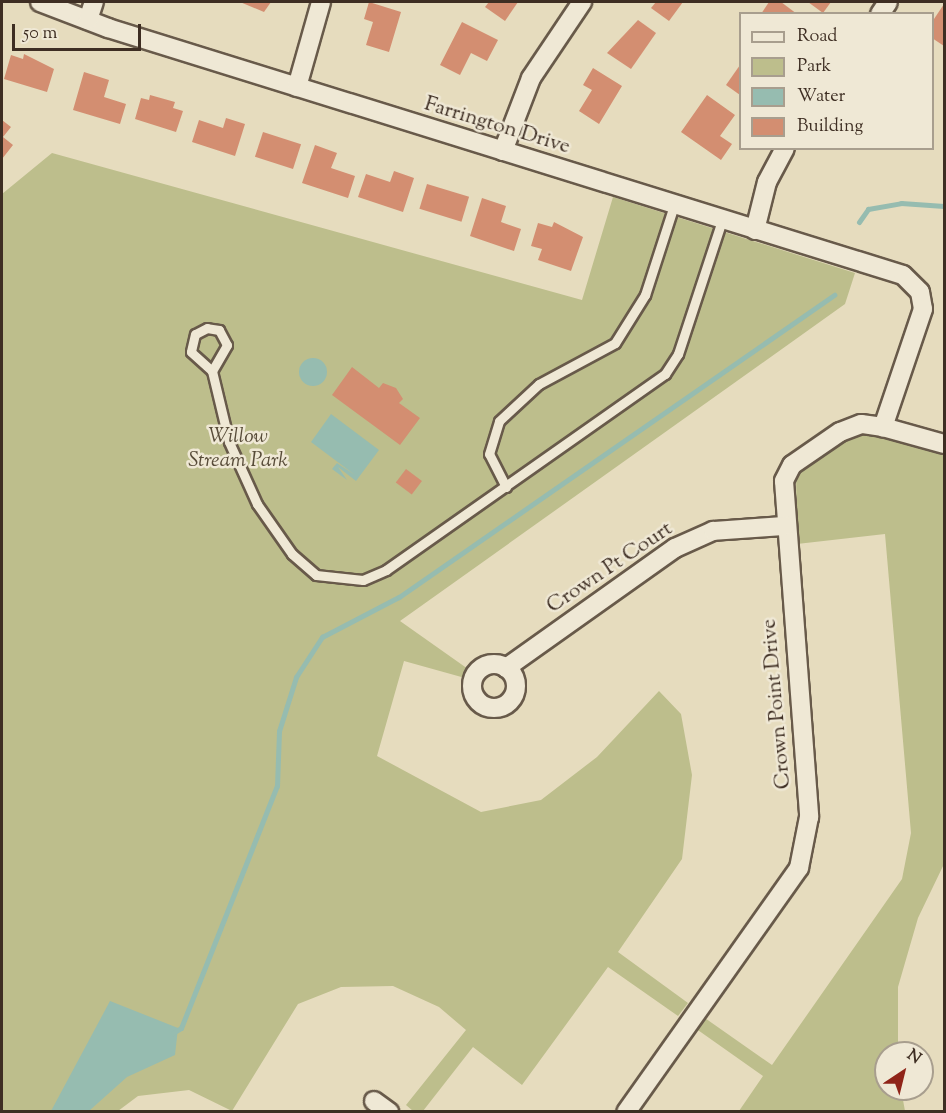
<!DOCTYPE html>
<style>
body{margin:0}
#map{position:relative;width:946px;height:1113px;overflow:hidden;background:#e6dcbe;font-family:"Sorts Mill Goudy",serif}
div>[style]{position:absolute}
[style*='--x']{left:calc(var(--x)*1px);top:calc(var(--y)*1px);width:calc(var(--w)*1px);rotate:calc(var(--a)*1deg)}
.green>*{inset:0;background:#bdbe8c}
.water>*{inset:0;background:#96bcb0}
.round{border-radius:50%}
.stream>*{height:5px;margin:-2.5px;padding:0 2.5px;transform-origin:2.5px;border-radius:2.5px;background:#96bcb0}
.building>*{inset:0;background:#d38e71;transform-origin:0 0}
.roads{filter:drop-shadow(2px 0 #685a4a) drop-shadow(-2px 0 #685a4a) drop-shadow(0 2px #685a4a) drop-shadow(0 -2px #685a4a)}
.service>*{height:9px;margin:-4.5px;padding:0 4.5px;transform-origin:4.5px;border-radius:4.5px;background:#efe8d5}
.minor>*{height:18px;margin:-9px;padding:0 9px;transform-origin:9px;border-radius:9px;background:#efe8d5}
.minor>.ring{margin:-9px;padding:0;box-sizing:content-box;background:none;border:18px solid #efe8d5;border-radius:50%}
span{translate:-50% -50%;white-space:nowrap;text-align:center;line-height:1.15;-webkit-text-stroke:5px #efe8d5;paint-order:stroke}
.street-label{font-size:21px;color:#3e2e23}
.park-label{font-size:21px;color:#574b38;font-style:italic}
.frame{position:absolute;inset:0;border:3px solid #3e2e23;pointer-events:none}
.legend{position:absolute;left:739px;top:12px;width:195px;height:138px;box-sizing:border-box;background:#efe8d5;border:2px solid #a89e8e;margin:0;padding:8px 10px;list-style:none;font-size:18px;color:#3e2e23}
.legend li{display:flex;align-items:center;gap:12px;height:30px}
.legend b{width:30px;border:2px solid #a89e8e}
.north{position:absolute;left:874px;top:1041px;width:60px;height:60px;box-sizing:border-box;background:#efe8d5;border:2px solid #a89e8e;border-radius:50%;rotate:35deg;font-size:16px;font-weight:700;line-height:24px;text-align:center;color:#3e2e23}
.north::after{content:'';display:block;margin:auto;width:21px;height:27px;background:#8f2418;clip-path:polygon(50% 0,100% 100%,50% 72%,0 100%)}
.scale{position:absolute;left:12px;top:24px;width:129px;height:27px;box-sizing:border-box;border:3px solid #3e2e23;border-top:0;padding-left:8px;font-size:18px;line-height:21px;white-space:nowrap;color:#3e2e23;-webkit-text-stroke:4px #efe8d5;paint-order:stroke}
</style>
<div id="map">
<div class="green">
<i style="clip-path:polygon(52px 153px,582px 300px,613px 197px,855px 273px,845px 304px,400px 621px,468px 669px,465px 678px,404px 661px,377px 756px,481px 812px,541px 800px,597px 757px,659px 691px,681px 714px,692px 775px,682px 859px,618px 952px,688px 1003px,678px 1016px,608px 967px,522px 1085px,473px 1047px,423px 1111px,413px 1111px,406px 1105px,466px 1030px,439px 1007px,393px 986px,341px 987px,298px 1004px,232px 1111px,189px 1090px,138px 1096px,118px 1111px,2px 1111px,2px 194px)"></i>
<i style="clip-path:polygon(864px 431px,944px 451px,944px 864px,918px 918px,898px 987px,898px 1053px,886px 1053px,886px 1089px,901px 1089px,905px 1111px,739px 1111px,763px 1076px,695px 1028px,702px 1016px,772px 1065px,902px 879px,911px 833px,885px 534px,797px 544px,796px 471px,849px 435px)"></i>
</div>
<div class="water">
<i class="round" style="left:299px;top:358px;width:28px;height:28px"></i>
<i style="clip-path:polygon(331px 414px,379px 450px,356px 481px,338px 467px,347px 480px,332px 469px,337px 463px,355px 475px,311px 442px)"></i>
<i style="clip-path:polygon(110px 1001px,178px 1028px,175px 1055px,127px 1077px,89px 1111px,51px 1111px)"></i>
</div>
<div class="stream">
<i style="--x:859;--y:222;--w:16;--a:-55"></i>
<i style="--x:868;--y:209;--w:34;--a:-10"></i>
<i style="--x:901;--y:203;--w:43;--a:4"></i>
<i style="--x:173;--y:1033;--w:9;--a:-32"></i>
<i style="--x:181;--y:1028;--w:260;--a:-68.4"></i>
<i style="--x:277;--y:786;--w:55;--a:-87.9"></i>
<i style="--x:279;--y:731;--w:57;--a:-72.5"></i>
<i style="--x:296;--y:677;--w:48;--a:-57"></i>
<i style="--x:322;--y:637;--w:87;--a:-27.5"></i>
<i style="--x:399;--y:597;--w:530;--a:-34.77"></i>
</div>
<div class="building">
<i style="clip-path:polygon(240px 2px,271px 2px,264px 12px)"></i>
<i style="clip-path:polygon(369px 2px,401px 12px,389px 52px,366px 45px,373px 22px,364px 19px)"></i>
<i style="clip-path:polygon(489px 2px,518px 2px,505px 21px,485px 7px)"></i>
<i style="clip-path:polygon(656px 2px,683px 2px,669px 21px,651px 8px)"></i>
<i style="clip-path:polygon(769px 2px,781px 2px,797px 14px,761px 14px)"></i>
<i style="clip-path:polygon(808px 2px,831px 2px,823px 13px)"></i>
<i style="clip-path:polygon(944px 4px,944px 46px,932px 38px,934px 19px)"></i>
<i style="clip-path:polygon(638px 20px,656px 33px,631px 69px,607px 53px)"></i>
<i style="clip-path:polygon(462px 22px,498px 40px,487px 61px,471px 53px,460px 75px,440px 65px)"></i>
<i style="clip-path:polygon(24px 54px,54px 69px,47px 92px,4px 79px,11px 55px,23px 59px)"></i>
<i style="clip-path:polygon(740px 65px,740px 95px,726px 85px)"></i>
<i style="clip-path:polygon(593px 68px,622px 86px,599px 124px,579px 111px,592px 90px,583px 85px)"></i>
<i style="clip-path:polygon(84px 72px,109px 80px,104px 97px,126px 104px,120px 124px,73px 110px)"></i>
<i style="clip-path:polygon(150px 95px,175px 102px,173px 108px,183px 111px,176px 132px,135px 119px,141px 98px,149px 100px)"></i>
<i style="clip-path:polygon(707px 95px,735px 115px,720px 136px,732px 144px,721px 160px,681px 132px)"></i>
<i style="clip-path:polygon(226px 118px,245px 124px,235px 156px,192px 142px,199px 120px,223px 128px)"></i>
<i style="clip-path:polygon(2px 120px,11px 127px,3px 137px,13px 145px,2px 159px)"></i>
<i style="left:263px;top:132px;width:40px;height:26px;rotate:18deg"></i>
<i style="clip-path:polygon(315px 145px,337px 153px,331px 168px,355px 176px,348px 198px,302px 183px)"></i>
<i style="clip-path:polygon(394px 171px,414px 178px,403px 212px,358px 197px,366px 174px,390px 182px)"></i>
<i style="left:427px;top:184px;width:44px;height:26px;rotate:17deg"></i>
<i style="clip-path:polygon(482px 198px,506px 206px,501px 222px,521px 229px,514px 251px,470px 236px)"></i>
<i style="clip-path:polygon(554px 222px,583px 237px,571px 271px,538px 260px,542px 249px,531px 246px,538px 223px,552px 227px)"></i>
<i style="clip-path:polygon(352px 367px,379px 388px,383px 383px,396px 388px,403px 399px,399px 403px,420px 418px,400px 445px,332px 395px)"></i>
<i style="left:406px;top:469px;width:20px;height:17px;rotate:37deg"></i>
</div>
<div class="roads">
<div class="service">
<i style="--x:212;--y:371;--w:30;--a:-60"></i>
<i style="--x:227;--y:345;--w:17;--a:-118"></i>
<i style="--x:219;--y:330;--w:12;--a:-171"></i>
<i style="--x:207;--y:328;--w:13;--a:153"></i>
<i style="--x:195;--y:334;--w:18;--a:103"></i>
<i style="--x:191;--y:352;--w:28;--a:42"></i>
<i style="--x:212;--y:371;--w:73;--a:76.5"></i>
<i style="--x:229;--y:442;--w:68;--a:65.7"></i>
<i style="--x:257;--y:504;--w:61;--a:55"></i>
<i style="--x:292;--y:554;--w:32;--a:41"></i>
<i style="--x:316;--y:575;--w:47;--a:6.1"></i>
<i style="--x:363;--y:580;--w:25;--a:-23"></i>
<i style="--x:386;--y:570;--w:341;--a:-35.1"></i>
<i style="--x:665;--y:374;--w:24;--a:-57"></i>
<i style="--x:678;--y:354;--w:141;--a:-71.8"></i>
<i style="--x:506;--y:487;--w:37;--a:-117"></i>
<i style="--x:489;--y:454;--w:34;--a:-73"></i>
<i style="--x:499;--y:421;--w:54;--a:-42.8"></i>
<i style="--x:539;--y:384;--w:86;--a:-28.3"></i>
<i style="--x:615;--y:343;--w:57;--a:-58"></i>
<i style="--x:645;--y:295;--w:95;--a:-72.1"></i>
</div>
<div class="minor">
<i style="--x:40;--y:2;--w:73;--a:20.9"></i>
<i style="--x:108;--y:28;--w:832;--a:17.26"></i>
<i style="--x:903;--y:275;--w:24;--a:45"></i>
<i style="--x:920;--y:292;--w:17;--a:80"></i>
<i style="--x:923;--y:309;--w:125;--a:108.7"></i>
<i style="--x:883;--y:427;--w:22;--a:-172"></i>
<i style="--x:861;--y:424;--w:22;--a:159"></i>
<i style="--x:840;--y:432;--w:58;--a:145.5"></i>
<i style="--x:792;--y:465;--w:18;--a:117"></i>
<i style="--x:784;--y:481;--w:337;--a:85.7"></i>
<i style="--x:809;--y:817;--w:52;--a:101.1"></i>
<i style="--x:799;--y:868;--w:299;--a:125.3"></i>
<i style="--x:880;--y:14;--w:14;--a:-56"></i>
<i style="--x:88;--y:20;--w:19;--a:-72"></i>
<i style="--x:297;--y:87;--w:88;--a:-74.2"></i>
<i style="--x:503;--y:151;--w:78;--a:-69"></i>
<i style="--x:531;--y:78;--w:92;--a:-56.1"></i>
<i style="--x:755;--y:230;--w:49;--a:-76"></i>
<i style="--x:767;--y:182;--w:38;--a:-62"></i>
<i style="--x:883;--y:427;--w:63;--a:15.6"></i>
<i class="ring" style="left:472px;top:664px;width:26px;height:26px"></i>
<i style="--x:506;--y:668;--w:207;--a:-35.4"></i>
<i style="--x:675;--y:548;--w:42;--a:-24.1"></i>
<i style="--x:713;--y:531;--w:72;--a:-4"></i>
<i style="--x:374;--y:1101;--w:19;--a:36"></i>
</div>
</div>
<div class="street-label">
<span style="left:497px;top:126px;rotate:17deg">Farrington Drive</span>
<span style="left:610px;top:568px;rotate:-34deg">Crown Pt Court</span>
<span style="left:777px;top:704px;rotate:-95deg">Crown Point Drive</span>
</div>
<div class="park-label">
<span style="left:238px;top:449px">Willow<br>Stream Park</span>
</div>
<div class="frame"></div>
<ul class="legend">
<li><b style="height:8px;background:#efe8d5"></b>Road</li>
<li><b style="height:16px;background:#bdbe8c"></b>Park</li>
<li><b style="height:16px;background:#96bcb0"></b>Water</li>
<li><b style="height:16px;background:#d38e71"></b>Building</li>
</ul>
<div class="north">N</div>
<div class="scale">50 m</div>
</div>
